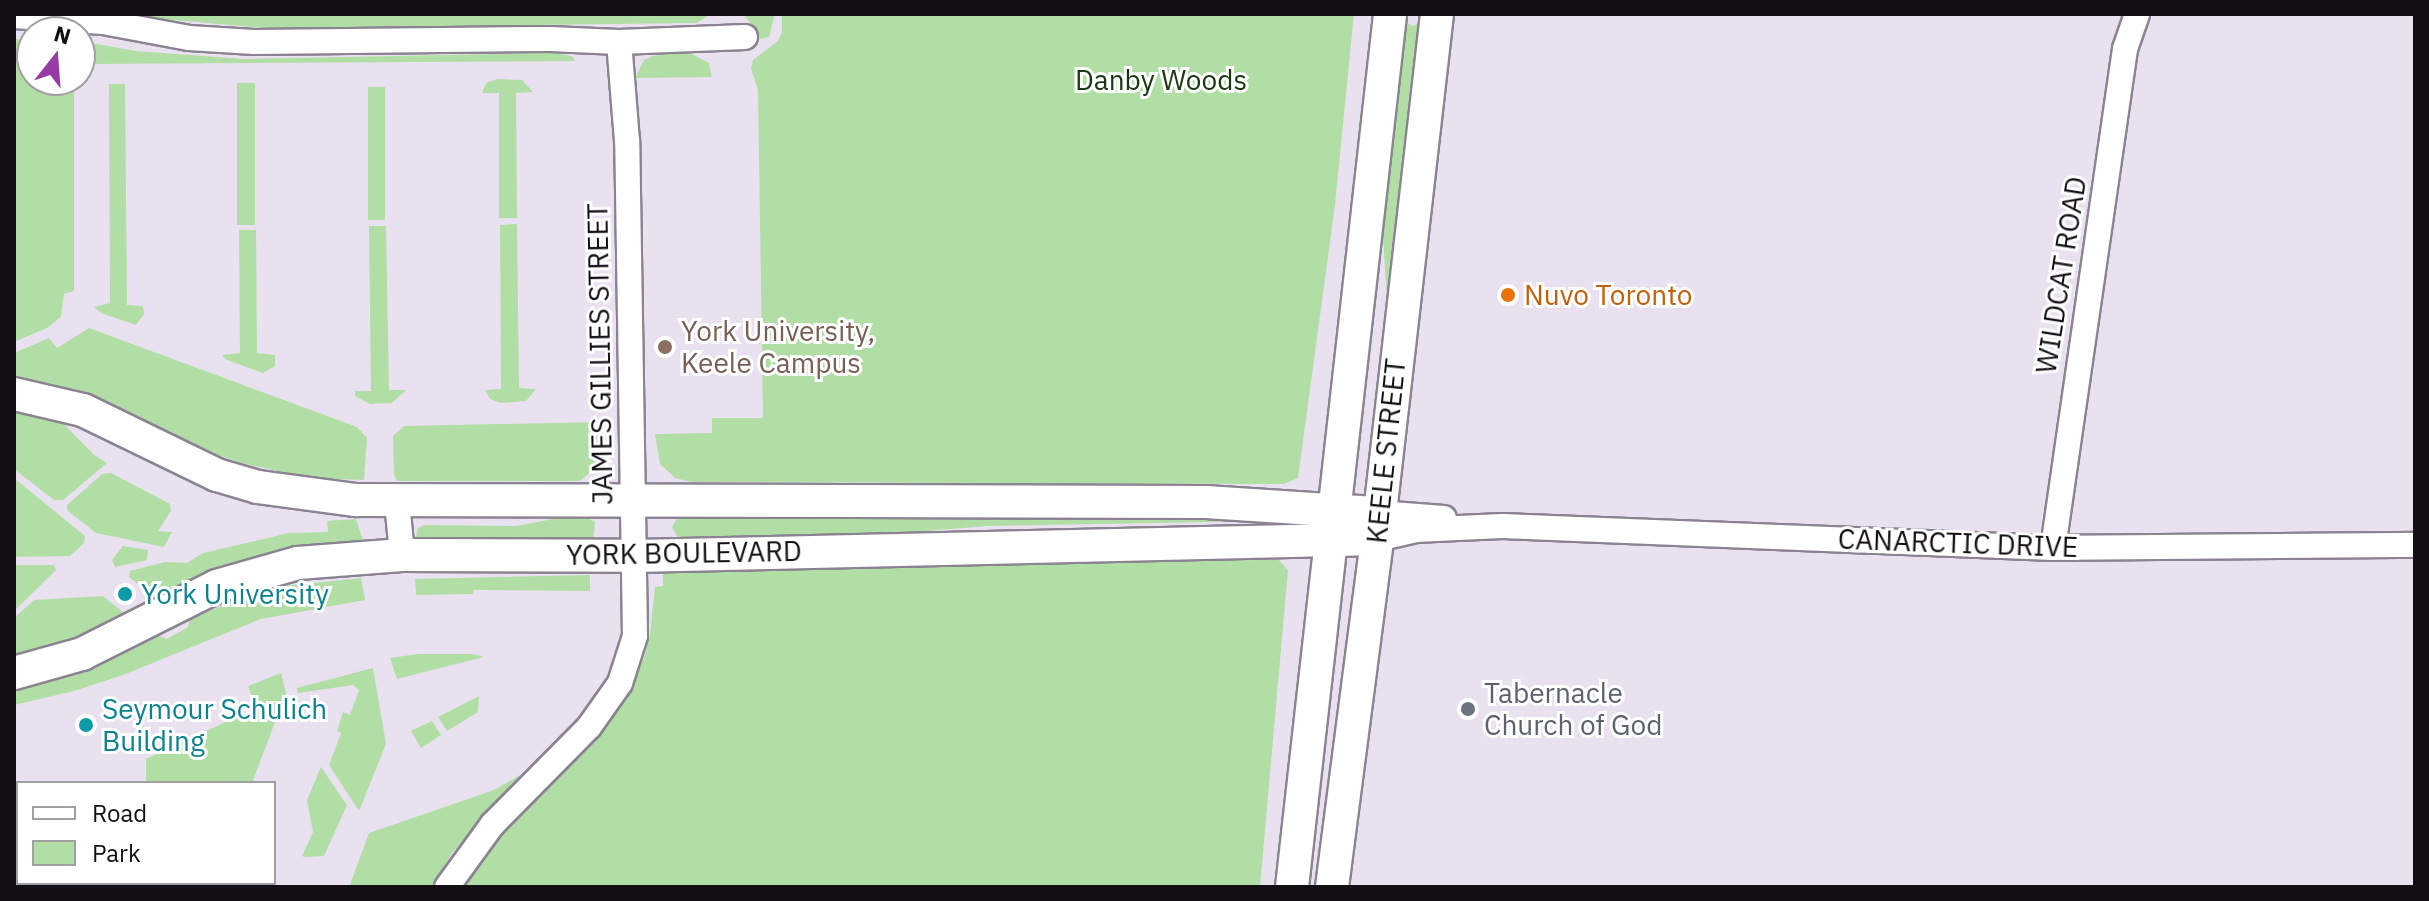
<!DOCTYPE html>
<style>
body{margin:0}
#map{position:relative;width:2429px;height:901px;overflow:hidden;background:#eae1f0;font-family:"IBM Plex Sans",sans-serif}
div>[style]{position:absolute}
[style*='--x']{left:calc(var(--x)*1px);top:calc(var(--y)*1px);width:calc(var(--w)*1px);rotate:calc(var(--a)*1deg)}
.green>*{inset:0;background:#b1dea4;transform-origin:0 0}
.roads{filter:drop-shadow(2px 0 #8b8391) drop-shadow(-2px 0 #8b8391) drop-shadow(0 2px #8b8391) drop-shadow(0 -2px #8b8391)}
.street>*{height:24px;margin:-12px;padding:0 12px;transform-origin:12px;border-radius:12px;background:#fff}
.secondary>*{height:32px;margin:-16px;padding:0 16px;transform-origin:16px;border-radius:16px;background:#fff}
.dots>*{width:22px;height:22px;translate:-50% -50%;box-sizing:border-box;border:4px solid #fff;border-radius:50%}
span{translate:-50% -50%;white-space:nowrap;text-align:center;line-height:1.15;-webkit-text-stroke:6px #fff;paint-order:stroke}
.park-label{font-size:28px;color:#19390f}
.street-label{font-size:28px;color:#131015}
.food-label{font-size:28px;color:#c56008}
.left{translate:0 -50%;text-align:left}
.education-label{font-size:28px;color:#785e54}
.culture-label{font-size:28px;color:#0d838f}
.worship-label{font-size:28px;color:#5b616d}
.frame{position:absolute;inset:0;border:16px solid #131015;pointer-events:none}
.legend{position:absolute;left:16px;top:781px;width:260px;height:104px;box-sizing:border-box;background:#fff;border:2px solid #a19fa1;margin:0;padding:10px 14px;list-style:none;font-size:24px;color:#131015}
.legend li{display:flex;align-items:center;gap:16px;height:40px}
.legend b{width:40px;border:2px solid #a19fa1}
.north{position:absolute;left:16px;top:16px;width:80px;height:80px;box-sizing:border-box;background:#fff;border:2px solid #a19fa1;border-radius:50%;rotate:17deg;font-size:22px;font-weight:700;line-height:32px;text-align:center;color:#131015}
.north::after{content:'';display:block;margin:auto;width:28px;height:36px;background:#983ba5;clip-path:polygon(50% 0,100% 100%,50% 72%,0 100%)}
</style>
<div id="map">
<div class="green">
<i style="clip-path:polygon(106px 14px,711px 14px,697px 23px,265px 28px)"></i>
<i style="clip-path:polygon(743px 14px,775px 14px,769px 37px,754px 41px,755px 28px)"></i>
<i style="clip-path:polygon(782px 14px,1354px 14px,1335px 205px,1298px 478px,1284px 484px,691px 482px,675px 478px,660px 464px,655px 434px,712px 433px,712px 418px,763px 418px,758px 90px,751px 68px,753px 60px,778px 41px,782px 32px)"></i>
<i style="clip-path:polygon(1401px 19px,1412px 26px,1420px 23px,1391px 301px,1387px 301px,1381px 205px)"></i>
<i style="clip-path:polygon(14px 39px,32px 39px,32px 80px,74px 80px,74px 291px,64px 294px,61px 317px,47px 328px,14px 342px)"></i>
<i style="clip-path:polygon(80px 41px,136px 51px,244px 59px,551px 53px,572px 56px,575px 61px,87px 64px,80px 56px)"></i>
<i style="clip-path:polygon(688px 52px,709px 63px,712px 77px,635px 78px,644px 60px,653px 56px)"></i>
<i style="clip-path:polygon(498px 79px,522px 80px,533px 92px,516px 93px,517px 218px,499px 218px,499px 93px,482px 93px,486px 83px)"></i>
<i style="left:237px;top:83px;width:18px;height:142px"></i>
<i style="clip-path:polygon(109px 84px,125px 84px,127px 305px,143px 306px,144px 314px,136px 325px,101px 313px,94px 307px,110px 303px)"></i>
<i style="left:368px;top:87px;width:17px;height:133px"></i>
<i style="clip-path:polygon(517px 224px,519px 388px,536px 389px,526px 401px,501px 403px,490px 399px,485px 390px,501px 389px,500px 225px)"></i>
<i style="clip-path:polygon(369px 226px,386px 226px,389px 390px,406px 390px,392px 403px,370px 404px,355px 396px,355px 391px,371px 391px)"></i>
<i style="clip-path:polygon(239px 230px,256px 230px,257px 353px,275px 355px,275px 366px,263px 373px,227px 360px,222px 355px,240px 353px)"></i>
<i style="clip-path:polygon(89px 328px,357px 427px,367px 438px,364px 480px,309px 478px,241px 463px,204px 450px,88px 394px,14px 376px,14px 353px,49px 338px,57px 348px)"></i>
<i style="clip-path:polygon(14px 408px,59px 419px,94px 455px,107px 463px,63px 500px,54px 500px,14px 469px)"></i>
<i style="clip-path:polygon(601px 422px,604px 439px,599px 465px,580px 481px,397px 481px,394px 474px,393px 436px,404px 426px)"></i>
<i style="clip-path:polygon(111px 473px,170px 504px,171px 511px,158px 531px,172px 532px,164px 547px,96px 533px,67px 510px,67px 505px,102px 474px)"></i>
<i style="clip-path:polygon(14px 478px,85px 536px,84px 543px,70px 556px,14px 557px)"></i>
<i style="clip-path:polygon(1267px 515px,1267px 521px,988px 526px,838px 538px,686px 541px,678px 538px,672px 527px,678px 517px)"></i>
<i style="clip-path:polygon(563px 517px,588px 517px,595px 523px,593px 539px,587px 542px,415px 540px,418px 528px,424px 525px,517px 526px)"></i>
<i style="clip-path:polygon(356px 519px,365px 546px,160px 601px,129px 577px,130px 571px,165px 562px,187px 563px,203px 553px,289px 533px,328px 532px,327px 521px)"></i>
<i style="clip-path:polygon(123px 546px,148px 550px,147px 560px,115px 567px,112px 560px)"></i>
<i style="clip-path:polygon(1259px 560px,1279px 560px,1288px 570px,1260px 887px,461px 887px,484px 855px,612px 717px,644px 658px,650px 635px,655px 587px,663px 586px,663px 572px)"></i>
<i style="clip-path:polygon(14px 565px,54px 565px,56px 570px,14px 611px)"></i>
<i style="clip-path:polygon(590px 575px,590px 591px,474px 590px,473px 594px,416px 595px,415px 579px)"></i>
<i style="clip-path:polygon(361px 578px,365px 600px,261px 619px,123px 675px,74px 691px,14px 705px,14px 689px,90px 671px,159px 636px,167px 639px,188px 627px,190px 619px,246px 596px,284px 586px)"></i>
<i style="clip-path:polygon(103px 596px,130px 618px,105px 632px,14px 659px,14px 618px,34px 600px)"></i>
<i style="clip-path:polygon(418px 654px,473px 654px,484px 657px,397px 679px,390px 658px)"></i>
<i style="clip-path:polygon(373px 668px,386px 744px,359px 811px,329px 765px,341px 733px,337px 731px,343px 712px,350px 715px,359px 690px,353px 685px,298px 693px,297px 688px)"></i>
<i style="clip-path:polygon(281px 673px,286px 693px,252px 783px,146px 783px,146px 759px,256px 708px,248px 686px)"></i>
<i style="clip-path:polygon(479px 696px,478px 712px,447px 731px,438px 717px)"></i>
<i style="clip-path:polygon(432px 721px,441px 735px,421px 748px,411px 731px)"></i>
<i style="clip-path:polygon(321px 767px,347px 805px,324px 856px,306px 857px,302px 856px,313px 832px,307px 800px)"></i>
<i style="clip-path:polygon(520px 775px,452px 853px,431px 887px,349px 887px,369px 833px,494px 790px)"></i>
</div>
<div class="roads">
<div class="street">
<i style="--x:14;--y:16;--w:89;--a:3.9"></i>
<i style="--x:103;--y:22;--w:87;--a:10.5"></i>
<i style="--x:189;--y:38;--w:65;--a:3.5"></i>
<i style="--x:254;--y:42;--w:296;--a:-0.6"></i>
<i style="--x:550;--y:39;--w:69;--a:2.5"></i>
<i style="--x:619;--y:42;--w:126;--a:-2.3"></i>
<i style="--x:397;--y:501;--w:54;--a:84.7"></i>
<i style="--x:1378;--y:513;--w:66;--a:4.3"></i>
<i style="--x:1377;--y:539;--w:39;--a:-13"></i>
<i style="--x:1415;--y:530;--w:87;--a:-2.6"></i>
<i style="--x:1502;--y:526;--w:551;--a:2.29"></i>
<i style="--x:2053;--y:548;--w:362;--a:-0.5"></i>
<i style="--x:2053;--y:548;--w:504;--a:-81.79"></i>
<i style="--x:2125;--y:49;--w:37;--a:-71"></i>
<i style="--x:447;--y:887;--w:77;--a:-54"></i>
<i style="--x:492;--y:825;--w:138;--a:-45.3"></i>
<i style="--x:589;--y:727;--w:54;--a:-54.8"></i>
<i style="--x:620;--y:683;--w:49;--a:-72.3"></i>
<i style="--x:635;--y:636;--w:495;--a:-90.9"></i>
<i style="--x:627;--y:141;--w:99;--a:-94.6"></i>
</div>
<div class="secondary">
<i style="--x:14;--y:394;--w:71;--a:13.1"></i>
<i style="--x:83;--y:410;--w:149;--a:25.9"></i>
<i style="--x:217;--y:475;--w:43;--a:16.3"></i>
<i style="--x:258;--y:487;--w:98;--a:7.6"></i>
<i style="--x:355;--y:500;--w:851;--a:0.13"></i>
<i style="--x:1206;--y:502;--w:172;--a:3.7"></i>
<i style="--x:14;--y:673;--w:71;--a:-15.6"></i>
<i style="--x:82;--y:654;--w:151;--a:-26.7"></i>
<i style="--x:217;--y:586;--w:84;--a:-15.9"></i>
<i style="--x:298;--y:563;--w:104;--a:-4.4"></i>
<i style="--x:402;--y:555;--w:233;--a:0.2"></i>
<i style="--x:635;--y:556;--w:742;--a:-1.31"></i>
<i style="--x:1292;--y:887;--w:878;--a:-83.59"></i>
<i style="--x:1332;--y:887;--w:351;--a:-82.6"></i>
<i style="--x:1377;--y:539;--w:528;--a:-83.48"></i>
</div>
</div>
<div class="dots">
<i style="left:1508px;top:295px;background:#e8710a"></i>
<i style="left:665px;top:347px;background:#8d6e63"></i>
<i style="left:125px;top:594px;background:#0f9aa8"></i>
<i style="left:1468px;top:709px;background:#6b7280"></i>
<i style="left:86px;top:725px;background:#0f9aa8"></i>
</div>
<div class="park-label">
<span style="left:1161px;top:80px">Danby Woods</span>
</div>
<div class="street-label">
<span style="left:2061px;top:275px;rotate:-81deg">WILDCAT ROAD</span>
<span style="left:600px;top:354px;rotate:-91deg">JAMES GILLIES STREET</span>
<span style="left:1386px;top:451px;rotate:-84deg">KEELE STREET</span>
<span style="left:1958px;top:543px;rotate:2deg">CANARCTIC DRIVE</span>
<span style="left:684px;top:553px;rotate:-1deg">YORK BOULEVARD</span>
</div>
<div class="food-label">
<span class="left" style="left:1524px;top:295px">Nuvo Toronto</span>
</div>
<div class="education-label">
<span class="left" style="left:681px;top:347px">York University,<br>Keele Campus</span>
</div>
<div class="culture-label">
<span class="left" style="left:141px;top:594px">York University</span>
<span class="left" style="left:102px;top:725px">Seymour Schulich<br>Building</span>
</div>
<div class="worship-label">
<span class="left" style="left:1484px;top:709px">Tabernacle<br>Church of God</span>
</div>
<div class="frame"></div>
<ul class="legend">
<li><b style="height:10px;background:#fff"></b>Road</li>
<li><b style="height:22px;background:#b1dea4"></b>Park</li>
</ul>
<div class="north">N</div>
</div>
